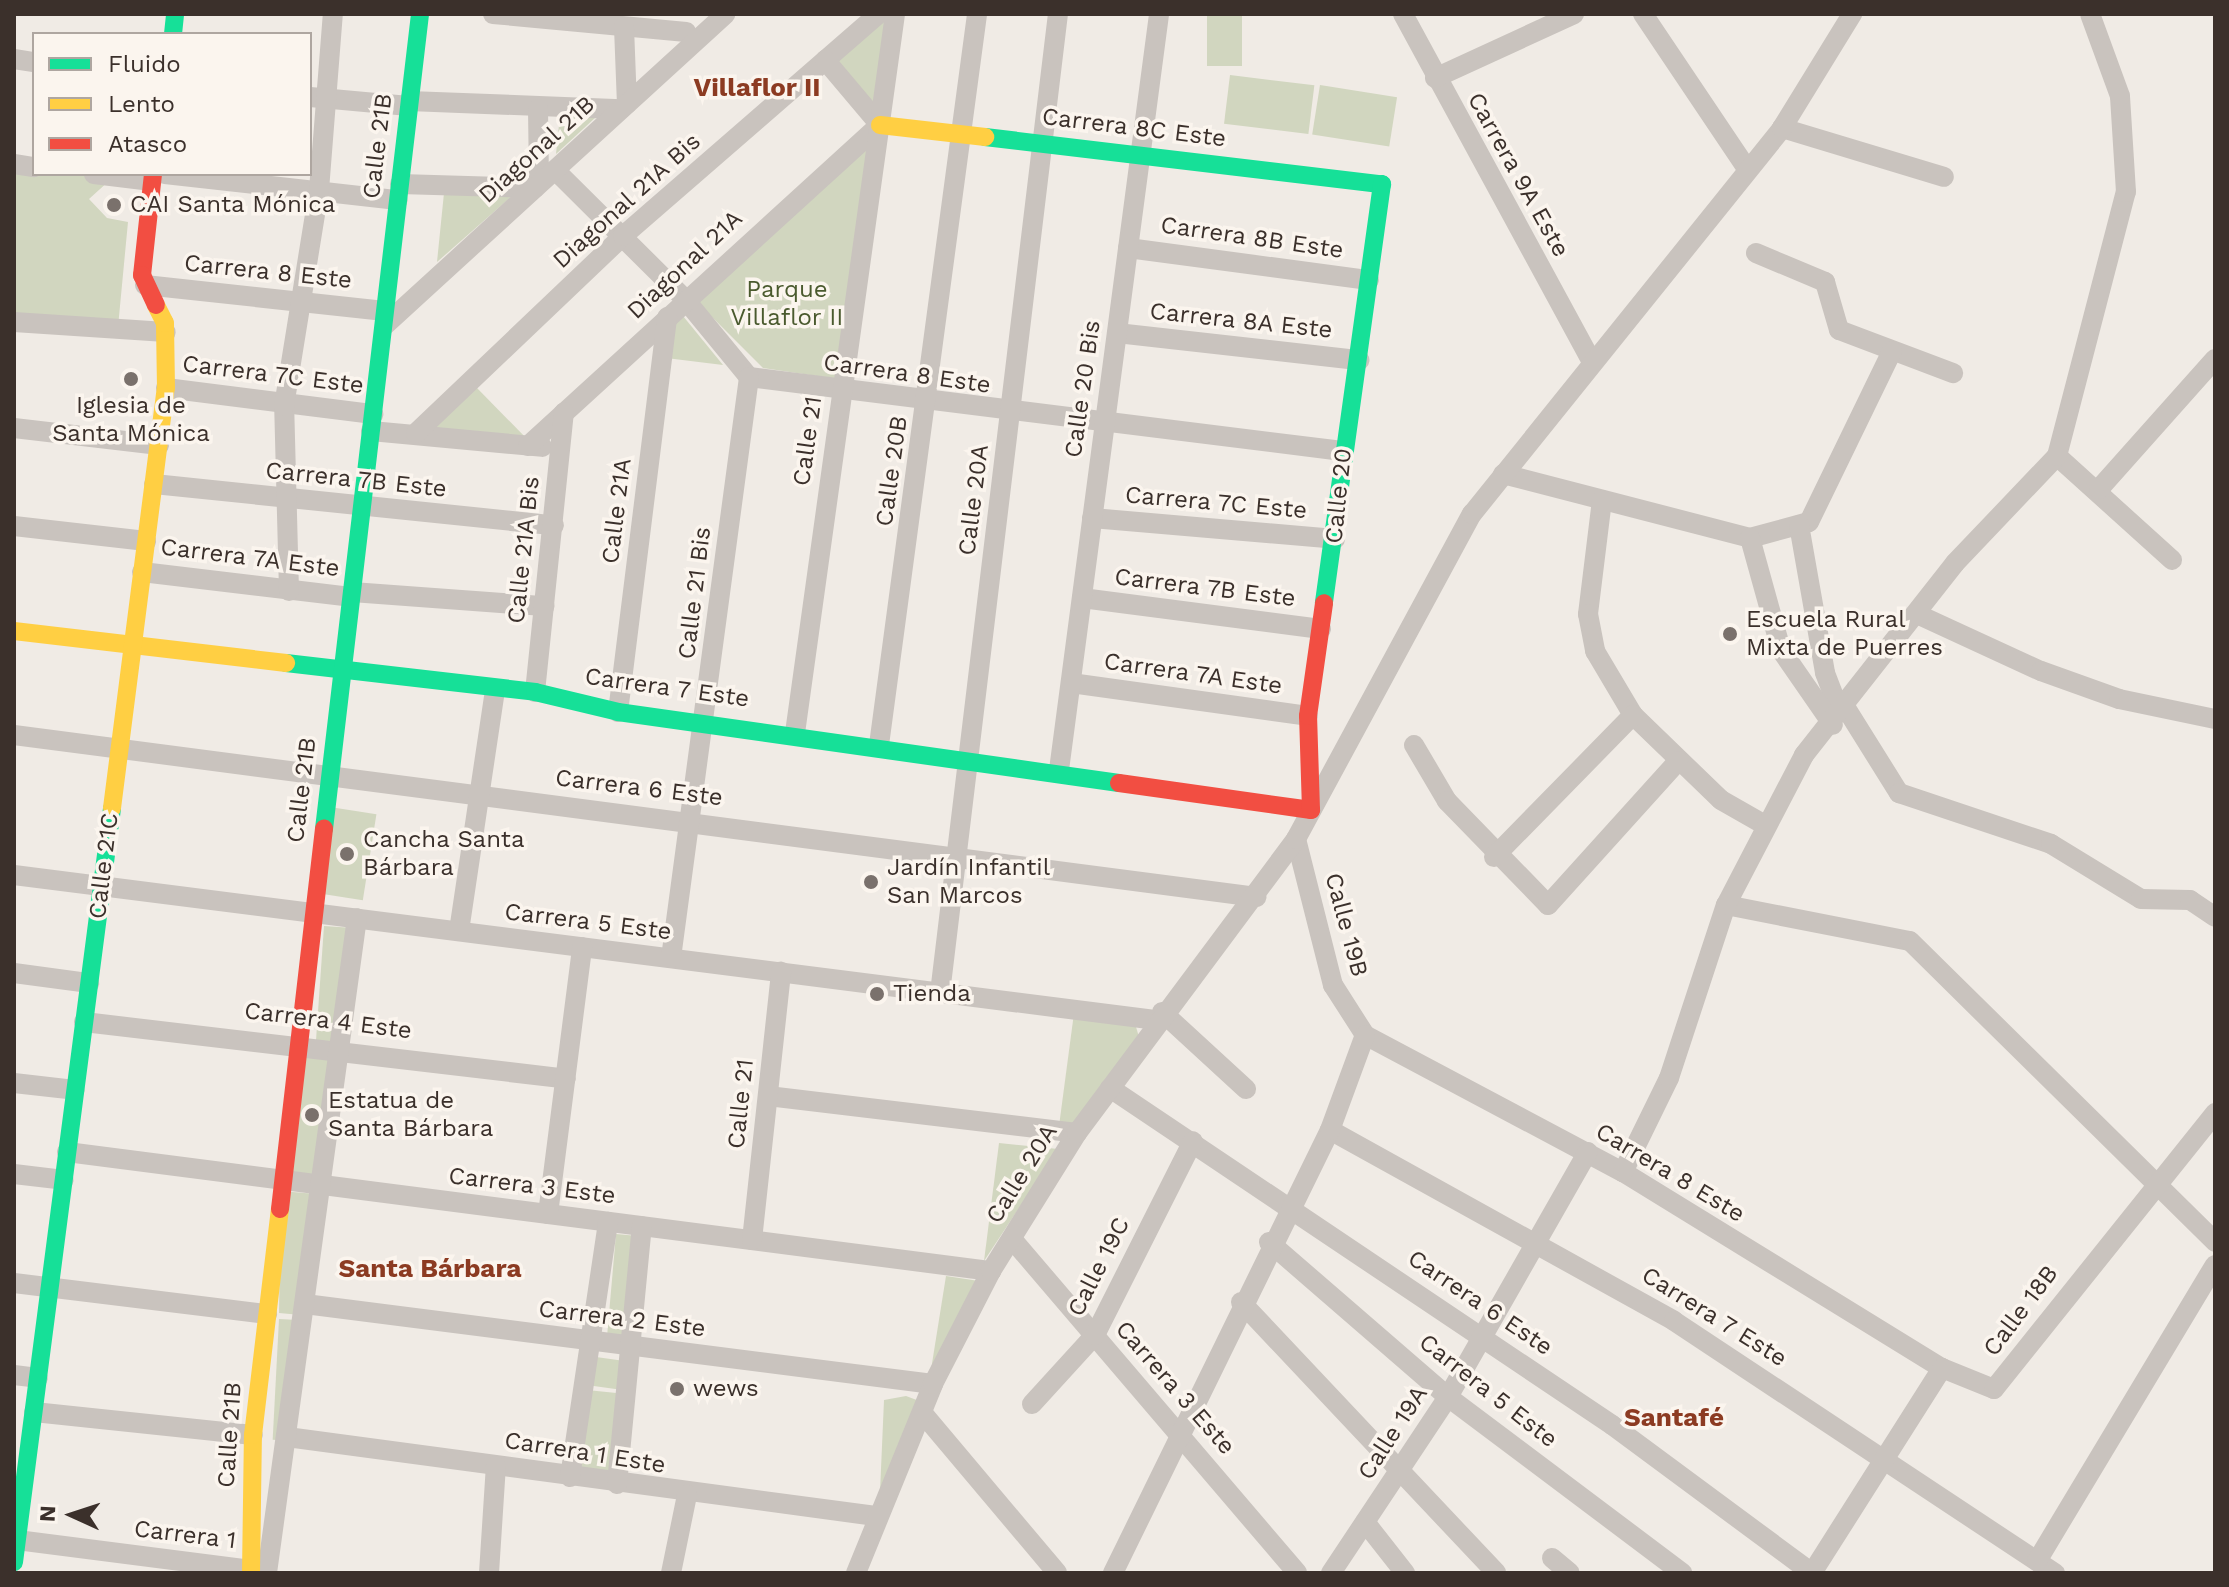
<!DOCTYPE html>
<meta charset="utf-8">
<style>
body{margin:0}
#map{position:relative;width:2229px;height:1587px;overflow:hidden;background:#f0ebe5;font-family:"Work Sans",sans-serif}
div>[style]{position:absolute}
[style*='--x']{left:calc(var(--x)*1px);top:calc(var(--y)*1px);width:calc(var(--w)*1px);rotate:calc(var(--a)*1deg)}
.green>*{inset:0;background:#d1d6bf;transform-origin:0 0}
.street>*{height:20px;margin:-10px;padding:0 10px;transform-origin:10px;border-radius:10px;background:#c9c3be}
.fast>*{height:18px;margin:-9px;padding:0 9px;transform-origin:9px;border-radius:9px;background:#16e098}
.slow>*{height:18px;margin:-9px;padding:0 9px;transform-origin:9px;border-radius:9px;background:#ffcf43}
.jam>*{height:18px;margin:-9px;padding:0 9px;transform-origin:9px;border-radius:9px;background:#f24e42}
.dots>*{width:22px;height:22px;translate:-50% -50%;box-sizing:border-box;border:4px solid #fbf5ee;border-radius:50%}
span{translate:-50% -50%;white-space:nowrap;text-align:center;line-height:1.15;-webkit-text-stroke:7px #fbf5ee;paint-order:stroke}
.street-label{font-size:24px;color:#3b302b}
.poi-label{font-size:24px;color:#3b302b}
.left{translate:0 -50%;text-align:left}
.park-label{font-size:24px;color:#4a5a2e}
.neighbourhood-label{font-size:26px;color:#8c3b22;font-weight:700}
.frame{position:absolute;inset:0;border:16px solid #3b302b;pointer-events:none}
.legend{position:absolute;left:32px;top:32px;width:280px;height:144px;box-sizing:border-box;background:#fbf5ee;border:2px solid #aea6a0;margin:0;padding:10px 14px;list-style:none;font-size:24px;color:#3b302b}
.legend li{display:flex;align-items:center;gap:16px;height:40px}
.legend b{width:40px;border:2px solid #aea6a0}
.north{position:absolute;left:32px;top:1475px;width:80px;height:80px;-webkit-text-stroke:6px #fbf5ee;paint-order:stroke;rotate:273deg;font-size:22px;font-weight:700;line-height:32px;text-align:center;color:#3b302b}
.north::after{content:'';display:block;margin:auto;width:28px;height:36px;background:#3b302b;clip-path:polygon(50% 0,100% 100%,50% 72%,0 100%)}
</style>
<div id="map">
<div class="green">
<i style="clip-path:polygon(893px 14px,878px 111px,834px 61px)"></i>
<i style="left:1207px;top:14px;width:35px;height:52px"></i>
<i style="left:1230px;top:75px;width:85px;height:49px;rotate:7deg"></i>
<i style="left:1320px;top:85px;width:78px;height:50px;rotate:9deg"></i>
<i style="clip-path:polygon(560px 115px,596px 117px,556px 154px)"></i>
<i style="clip-path:polygon(874px 135px,837px 379px,763px 368px,695px 300px)"></i>
<i style="clip-path:polygon(14px 166px,126px 180px,110px 180px,89px 199px,107px 218px,128px 222px,118px 327px,14px 317px)"></i>
<i style="clip-path:polygon(444px 193px,512px 196px,437px 262px)"></i>
<i style="clip-path:polygon(683px 316px,723px 365px,666px 358px,672px 323px)"></i>
<i style="clip-path:polygon(476px 387px,529px 441px,428px 431px)"></i>
<i style="left:330px;top:807px;width:47px;height:87px;rotate:9deg"></i>
<i style="left:324px;top:926px;width:26px;height:115px;rotate:4deg"></i>
<i style="clip-path:polygon(1074px 1013px,1134px 1020px,1139px 1037px,1076px 1127px,1059px 1126px)"></i>
<i style="clip-path:polygon(305px 1054px,334px 1057px,318px 1176px,283px 1170px)"></i>
<i style="clip-path:polygon(999px 1143px,1058px 1149px,984px 1261px)"></i>
<i style="clip-path:polygon(281px 1191px,316px 1194px,301px 1315px,279px 1313px)"></i>
<i style="left:616px;top:1234px;width:22px;height:107px;rotate:5deg"></i>
<i style="clip-path:polygon(946px 1276px,979px 1281px,930px 1376px)"></i>
<i style="left:279px;top:1319px;width:19px;height:121px;rotate:3deg"></i>
<i style="left:596px;top:1357px;width:29px;height:29px;rotate:8deg"></i>
<i style="left:587px;top:1390px;width:37px;height:88px;rotate:6deg"></i>
<i style="clip-path:polygon(906px 1396px,922px 1402px,880px 1492px,884px 1400px)"></i>
</div>
<div class="street">
<i style="--x:493;--y:14;--w:194;--a:5.3"></i>
<i style="--x:1403;--y:14;--w:394;--a:61.5"></i>
<i style="--x:1643;--y:14;--w:187;--a:56.1"></i>
<i style="--x:624;--y:27;--w:77;--a:87.8"></i>
<i style="--x:14;--y:59;--w:20;--a:9"></i>
<i style="--x:1435;--y:78;--w:153;--a:-24.7"></i>
<i style="--x:310;--y:97;--w:99;--a:5.2"></i>
<i style="--x:409;--y:101;--w:212;--a:2.2"></i>
<i style="--x:538;--y:109;--w:74;--a:89.2"></i>
<i style="--x:1782;--y:128;--w:169;--a:16.8"></i>
<i style="--x:14;--y:164;--w:20;--a:9"></i>
<i style="--x:555;--y:170;--w:182;--a:44.8"></i>
<i style="--x:684;--y:298;--w:102;--a:50.6"></i>
<i style="--x:749;--y:377;--w:598;--a:7.11"></i>
<i style="--x:94;--y:174;--w:58;--a:6.9"></i>
<i style="--x:165;--y:174;--w:234;--a:6.4"></i>
<i style="--x:400;--y:184;--w:135;--a:1.7"></i>
<i style="--x:1128;--y:248;--w:243;--a:7.6"></i>
<i style="--x:1756;--y:253;--w:75;--a:22.8"></i>
<i style="--x:1825;--y:282;--w:50;--a:73.7"></i>
<i style="--x:1839;--y:330;--w:122;--a:20.7"></i>
<i style="--x:145;--y:285;--w:241;--a:6.2"></i>
<i style="--x:14;--y:322;--w:152;--a:3.8"></i>
<i style="--x:385;--y:325;--w:461;--a:-42.4"></i>
<i style="--x:1117;--y:333;--w:244;--a:6.4"></i>
<i style="--x:166;--y:388;--w:209;--a:7.2"></i>
<i style="--x:14;--y:428;--w:146;--a:6.7"></i>
<i style="--x:371;--y:431;--w:172;--a:5.3"></i>
<i style="--x:416;--y:433;--w:286;--a:-43.6"></i>
<i style="--x:623;--y:236;--w:338;--a:-41"></i>
<i style="--x:528;--y:446;--w:476;--a:-42.4"></i>
<i style="--x:880;--y:125;--w:85;--a:-130.2"></i>
<i style="--x:2057;--y:456;--w:155;--a:42.1"></i>
<i style="--x:1503;--y:474;--w:255;--a:14.5"></i>
<i style="--x:1750;--y:538;--w:61;--a:-15.2"></i>
<i style="--x:1809;--y:522;--w:190;--a:-64.1"></i>
<i style="--x:154;--y:484;--w:402;--a:5.9"></i>
<i style="--x:2099;--y:489;--w:174;--a:-48.3"></i>
<i style="--x:1602;--y:500;--w:115;--a:97"></i>
<i style="--x:1588;--y:614;--w:38;--a:79"></i>
<i style="--x:1595;--y:651;--w:74;--a:59.3"></i>
<i style="--x:1633;--y:715;--w:122;--a:44"></i>
<i style="--x:1721;--y:800;--w:48;--a:29.7"></i>
<i style="--x:1092;--y:518;--w:244;--a:4.9"></i>
<i style="--x:1799;--y:525;--w:150;--a:80"></i>
<i style="--x:1825;--y:673;--w:40;--a:69"></i>
<i style="--x:14;--y:526;--w:133;--a:6.5"></i>
<i style="--x:1750;--y:538;--w:116;--a:74.5"></i>
<i style="--x:1781;--y:650;--w:91;--a:55.3"></i>
<i style="--x:142;--y:572;--w:210;--a:6.8"></i>
<i style="--x:289;--y:591;--w:185;--a:-91.5"></i>
<i style="--x:284;--y:406;--w:219;--a:-80.8"></i>
<i style="--x:319;--y:190;--w:177;--a:-85.5"></i>
<i style="--x:352;--y:592;--w:193;--a:4.2"></i>
<i style="--x:1082;--y:598;--w:241;--a:7.4"></i>
<i style="--x:1919;--y:615;--w:134;--a:24.7"></i>
<i style="--x:2041;--y:671;--w:83;--a:19.7"></i>
<i style="--x:2119;--y:699;--w:98;--a:11.8"></i>
<i style="--x:1071;--y:683;--w:239;--a:7.9"></i>
<i style="--x:535;--y:692;--w:281;--a:-84.1"></i>
<i style="--x:1844;--y:705;--w:104;--a:58"></i>
<i style="--x:1899;--y:793;--w:160;--a:18.5"></i>
<i style="--x:2051;--y:844;--w:105;--a:31.4"></i>
<i style="--x:2141;--y:899;--w:49;--a:1.2"></i>
<i style="--x:2190;--y:900;--w:30;--a:34"></i>
<i style="--x:618;--y:712;--w:398;--a:-82.9"></i>
<i style="--x:795;--y:733;--w:726;--a:-82.08"></i>
<i style="--x:14;--y:735;--w:1253;--a:7.43"></i>
<i style="--x:879;--y:745;--w:738;--a:-82.36"></i>
<i style="--x:1414;--y:745;--w:65;--a:59.5"></i>
<i style="--x:1447;--y:801;--w:145;--a:45.8"></i>
<i style="--x:1548;--y:905;--w:194;--a:-47.9"></i>
<i style="--x:1059;--y:770;--w:763;--a:-82.46"></i>
<i style="--x:1296;--y:839;--w:151;--a:75.8"></i>
<i style="--x:1333;--y:985;--w:59;--a:57.4"></i>
<i style="--x:1365;--y:1035;--w:292;--a:28"></i>
<i style="--x:1623;--y:1172;--w:374;--a:31.6"></i>
<i style="--x:1494;--y:857;--w:199;--a:-45.6"></i>
<i style="--x:14;--y:875;--w:1150;--a:7.24"></i>
<i style="--x:1726;--y:905;--w:187;--a:11.1"></i>
<i style="--x:1910;--y:941;--w:429;--a:44.6"></i>
<i style="--x:459;--y:931;--w:244;--a:-81.5"></i>
<i style="--x:671;--y:958;--w:586;--a:-82.35"></i>
<i style="--x:14;--y:973;--w:76;--a:7.6"></i>
<i style="--x:940;--y:993;--w:986;--a:-83.13"></i>
<i style="--x:1162;--y:1012;--w:114;--a:42.5"></i>
<i style="--x:84;--y:1022;--w:485;--a:6.7"></i>
<i style="--x:14;--y:1083;--w:61;--a:6.5"></i>
<i style="--x:1110;--y:1088;--w:605;--a:33.87"></i>
<i style="--x:1612;--y:1425;--w:249;--a:36.5"></i>
<i style="--x:768;--y:1096;--w:311;--a:6.8"></i>
<i style="--x:1330;--y:1130;--w:393;--a:29"></i>
<i style="--x:1674;--y:1321;--w:457;--a:33.5"></i>
<i style="--x:67;--y:1152;--w:932;--a:7.34"></i>
<i style="--x:1623;--y:1172;--w:105;--a:-63.9"></i>
<i style="--x:1669;--y:1078;--w:182;--a:-71.8"></i>
<i style="--x:1726;--y:905;--w:169;--a:-62.5"></i>
<i style="--x:1804;--y:755;--w:244;--a:-51.8"></i>
<i style="--x:1955;--y:563;--w:148;--a:-46.4"></i>
<i style="--x:2057;--y:456;--w:273;--a:-75.4"></i>
<i style="--x:2126;--y:192;--w:96;--a:-93.6"></i>
<i style="--x:2120;--y:96;--w:87;--a:-110.1"></i>
<i style="--x:14;--y:1174;--w:50;--a:6.8"></i>
<i style="--x:548;--y:1214;--w:269;--a:-82.7"></i>
<i style="--x:1012;--y:1239;--w:439;--a:49.5"></i>
<i style="--x:752;--y:1240;--w:270;--a:-83.8"></i>
<i style="--x:1269;--y:1242;--w:237;--a:40.9"></i>
<i style="--x:1448;--y:1397;--w:293;--a:36.9"></i>
<i style="--x:14;--y:1283;--w:255;--a:7"></i>
<i style="--x:1241;--y:1302;--w:372;--a:46.7"></i>
<i style="--x:305;--y:1304;--w:633;--a:7.26"></i>
<i style="--x:14;--y:1375;--w:24;--a:7"></i>
<i style="--x:1032;--y:1404;--w:93;--a:-47.6"></i>
<i style="--x:1095;--y:1335;--w:217;--a:-63.2"></i>
<i style="--x:34;--y:1412;--w:220;--a:6"></i>
<i style="--x:925;--y:1416;--w:205;--a:49.9"></i>
<i style="--x:287;--y:1437;--w:594;--a:7.64"></i>
<i style="--x:570;--y:1477;--w:258;--a:-81.5"></i>
<i style="--x:617;--y:1484;--w:259;--a:-84.5"></i>
<i style="--x:1365;--y:1522;--w:65;--a:51.9"></i>
<i style="--x:17;--y:1540;--w:236;--a:7.3"></i>
<i style="--x:1552;--y:1558;--w:23;--a:40"></i>
<i style="--x:2037;--y:1561;--w:345;--a:-59"></i>
<i style="--x:267;--y:1573;--w:661;--a:-82.18"></i>
<i style="--x:489;--y:1573;--w:107;--a:-86.3"></i>
<i style="--x:671;--y:1573;--w:80;--a:-78.4"></i>
<i style="--x:856;--y:1573;--w:204;--a:-67.8"></i>
<i style="--x:933;--y:1384;--w:127;--a:-62.8"></i>
<i style="--x:991;--y:1271;--w:163;--a:-58.1"></i>
<i style="--x:1077;--y:1133;--w:367;--a:-53.3"></i>
<i style="--x:1296;--y:839;--w:370;--a:-61.6"></i>
<i style="--x:1472;--y:514;--w:495;--a:-51.2"></i>
<i style="--x:1782;--y:128;--w:134;--a:-58.4"></i>
<i style="--x:1113;--y:1573;--w:493;--a:-63.9"></i>
<i style="--x:1330;--y:1130;--w:101;--a:-69.8"></i>
<i style="--x:1331;--y:1573;--w:211;--a:-56.4"></i>
<i style="--x:1448;--y:1397;--w:282;--a:-60.3"></i>
<i style="--x:1812;--y:1573;--w:243;--a:-57.6"></i>
<i style="--x:1942;--y:1368;--w:56;--a:22"></i>
<i style="--x:1994;--y:1389;--w:354;--a:-51.3"></i>
</div>
<div class="fast">
<i style="--x:173;--y:34;--w:20;--a:-84"></i>
<i style="--x:985;--y:137;--w:400;--a:6.8"></i>
<i style="--x:1382;--y:184;--w:423;--a:97.9"></i>
<i style="--x:286;--y:663;--w:251;--a:6.6"></i>
<i style="--x:535;--y:692;--w:85;--a:13.5"></i>
<i style="--x:618;--y:712;--w:506;--a:8.07"></i>
<i style="--x:324;--y:829;--w:821;--a:-83.28"></i>
<i style="--x:14;--y:1562;--w:760;--a:-82.59"></i>
</div>
<div class="slow">
<i style="--x:880;--y:125;--w:106;--a:6.5"></i>
<i style="--x:14;--y:631;--w:274;--a:6.7"></i>
<i style="--x:112;--y:808;--w:423;--a:-82.7"></i>
<i style="--x:166;--y:388;--w:65;--a:-90.9"></i>
<i style="--x:165;--y:323;--w:20;--a:-117"></i>
<i style="--x:251;--y:1573;--w:138;--a:-89.2"></i>
<i style="--x:253;--y:1435;--w:228;--a:-83.2"></i>
</div>
<div class="jam">
<i style="--x:153;--y:174;--w:102;--a:96.2"></i>
<i style="--x:142;--y:275;--w:33;--a:65"></i>
<i style="--x:1119;--y:783;--w:194;--a:8"></i>
<i style="--x:1311;--y:810;--w:94;--a:-91.8"></i>
<i style="--x:1308;--y:716;--w:114;--a:-81.9"></i>
<i style="--x:280;--y:1209;--w:383;--a:-83.4"></i>
</div>
<div class="dots">
<i style="left:114px;top:205px;background:#7a716c"></i>
<i style="left:131px;top:379px;background:#7a716c"></i>
<i style="left:1730px;top:634px;background:#7a716c"></i>
<i style="left:347px;top:854px;background:#7a716c"></i>
<i style="left:871px;top:882px;background:#7a716c"></i>
<i style="left:877px;top:994px;background:#7a716c"></i>
<i style="left:312px;top:1115px;background:#7a716c"></i>
<i style="left:677px;top:1389px;background:#7a716c"></i>
</div>
<div class="street-label">
<span style="left:1134px;top:128px;rotate:7deg">Carrera 8C Este</span>
<span style="left:378px;top:146px;rotate:-83deg">Calle 21B</span>
<span style="left:537px;top:150px;rotate:-42deg">Diagonal 21B</span>
<span style="left:1518px;top:175px;rotate:61deg">Carrera 9A Este</span>
<span style="left:627px;top:201px;rotate:-42deg">Diagonal 21A Bis</span>
<span style="left:1252px;top:238px;rotate:8deg">Carrera 8B Este</span>
<span style="left:685px;top:265px;rotate:-43deg">Diagonal 21A</span>
<span style="left:268px;top:272px;rotate:6deg">Carrera 8 Este</span>
<span style="left:1241px;top:321px;rotate:6deg">Carrera 8A Este</span>
<span style="left:907px;top:374px;rotate:8deg">Carrera 8 Este</span>
<span style="left:273px;top:375px;rotate:7deg">Carrera 7C Este</span>
<span style="left:1083px;top:389px;rotate:-82deg">Calle 20 Bis</span>
<span style="left:808px;top:441px;rotate:-82deg">Calle 21</span>
<span style="left:892px;top:471px;rotate:-82deg">Calle 20B</span>
<span style="left:356px;top:480px;rotate:6deg">Carrera 7B Este</span>
<span style="left:1339px;top:496px;rotate:-84deg">Calle 20</span>
<span style="left:974px;top:500px;rotate:-83deg">Calle 20A</span>
<span style="left:1216px;top:503px;rotate:5deg">Carrera 7C Este</span>
<span style="left:617px;top:511px;rotate:-83deg">Calle 21A</span>
<span style="left:524px;top:550px;rotate:-84deg">Calle 21A Bis</span>
<span style="left:250px;top:558px;rotate:7deg">Carrera 7A Este</span>
<span style="left:1205px;top:588px;rotate:7deg">Carrera 7B Este</span>
<span style="left:695px;top:593px;rotate:-83deg">Calle 21 Bis</span>
<span style="left:1193px;top:674px;rotate:8deg">Carrera 7A Este</span>
<span style="left:667px;top:688px;rotate:8deg">Carrera 7 Este</span>
<span style="left:639px;top:788px;rotate:7deg">Carrera 6 Este</span>
<span style="left:302px;top:790px;rotate:-83deg">Calle 21B</span>
<span style="left:104px;top:866px;rotate:-83deg">Calle 21C</span>
<span style="left:588px;top:922px;rotate:7deg">Carrera 5 Este</span>
<span style="left:1346px;top:925px;rotate:75deg">Calle 19B</span>
<span style="left:328px;top:1021px;rotate:7deg">Carrera 4 Este</span>
<span style="left:741px;top:1104px;rotate:-84deg">Calle 21</span>
<span style="left:1670px;top:1173px;rotate:31deg">Carrera 8 Este</span>
<span style="left:1022px;top:1174px;rotate:-58deg">Calle 20A</span>
<span style="left:532px;top:1186px;rotate:7deg">Carrera 3 Este</span>
<span style="left:1099px;top:1267px;rotate:-63deg">Calle 19C</span>
<span style="left:1480px;top:1303px;rotate:34deg">Carrera 6 Este</span>
<span style="left:2021px;top:1311px;rotate:-53deg">Calle 18B</span>
<span style="left:1714px;top:1317px;rotate:32deg">Carrera 7 Este</span>
<span style="left:622px;top:1319px;rotate:7deg">Carrera 2 Este</span>
<span style="left:1175px;top:1388px;rotate:49deg">Carrera 3 Este</span>
<span style="left:1488px;top:1391px;rotate:38deg">Carrera 5 Este</span>
<span style="left:1393px;top:1433px;rotate:-57deg">Calle 19A</span>
<span style="left:230px;top:1435px;rotate:-86deg">Calle 21B</span>
<span style="left:585px;top:1453px;rotate:9deg">Carrera 1 Este</span>
<span style="left:185px;top:1535px;rotate:7deg">Carrera 1</span>
</div>
<div class="poi-label">
<span class="left" style="left:130px;top:205px">CAI Santa Mónica</span>
<span style="left:131px;top:420px">Iglesia de<br>Santa Mónica</span>
<span class="left" style="left:1746px;top:634px">Escuela Rural<br>Mixta de Puerres</span>
<span class="left" style="left:363px;top:854px">Cancha Santa<br>Bárbara</span>
<span class="left" style="left:887px;top:882px">Jardín Infantil<br>San Marcos</span>
<span class="left" style="left:893px;top:994px">Tienda</span>
<span class="left" style="left:328px;top:1115px">Estatua de<br>Santa Bárbara</span>
<span class="left" style="left:693px;top:1389px">wews</span>
</div>
<div class="park-label">
<span style="left:787px;top:304px">Parque<br>Villaflor II</span>
</div>
<div class="neighbourhood-label">
<span style="left:757px;top:88px">Villaflor II</span>
<span style="left:430px;top:1269px">Santa Bárbara</span>
<span style="left:1674px;top:1418px">Santafé</span>
</div>
<div class="frame"></div>
<ul class="legend">
<li><b style="height:10px;background:#16e098"></b>Fluido</li>
<li><b style="height:10px;background:#ffcf43"></b>Lento</li>
<li><b style="height:10px;background:#f24e42"></b>Atasco</li>
</ul>
<div class="north">N</div>
</div>
